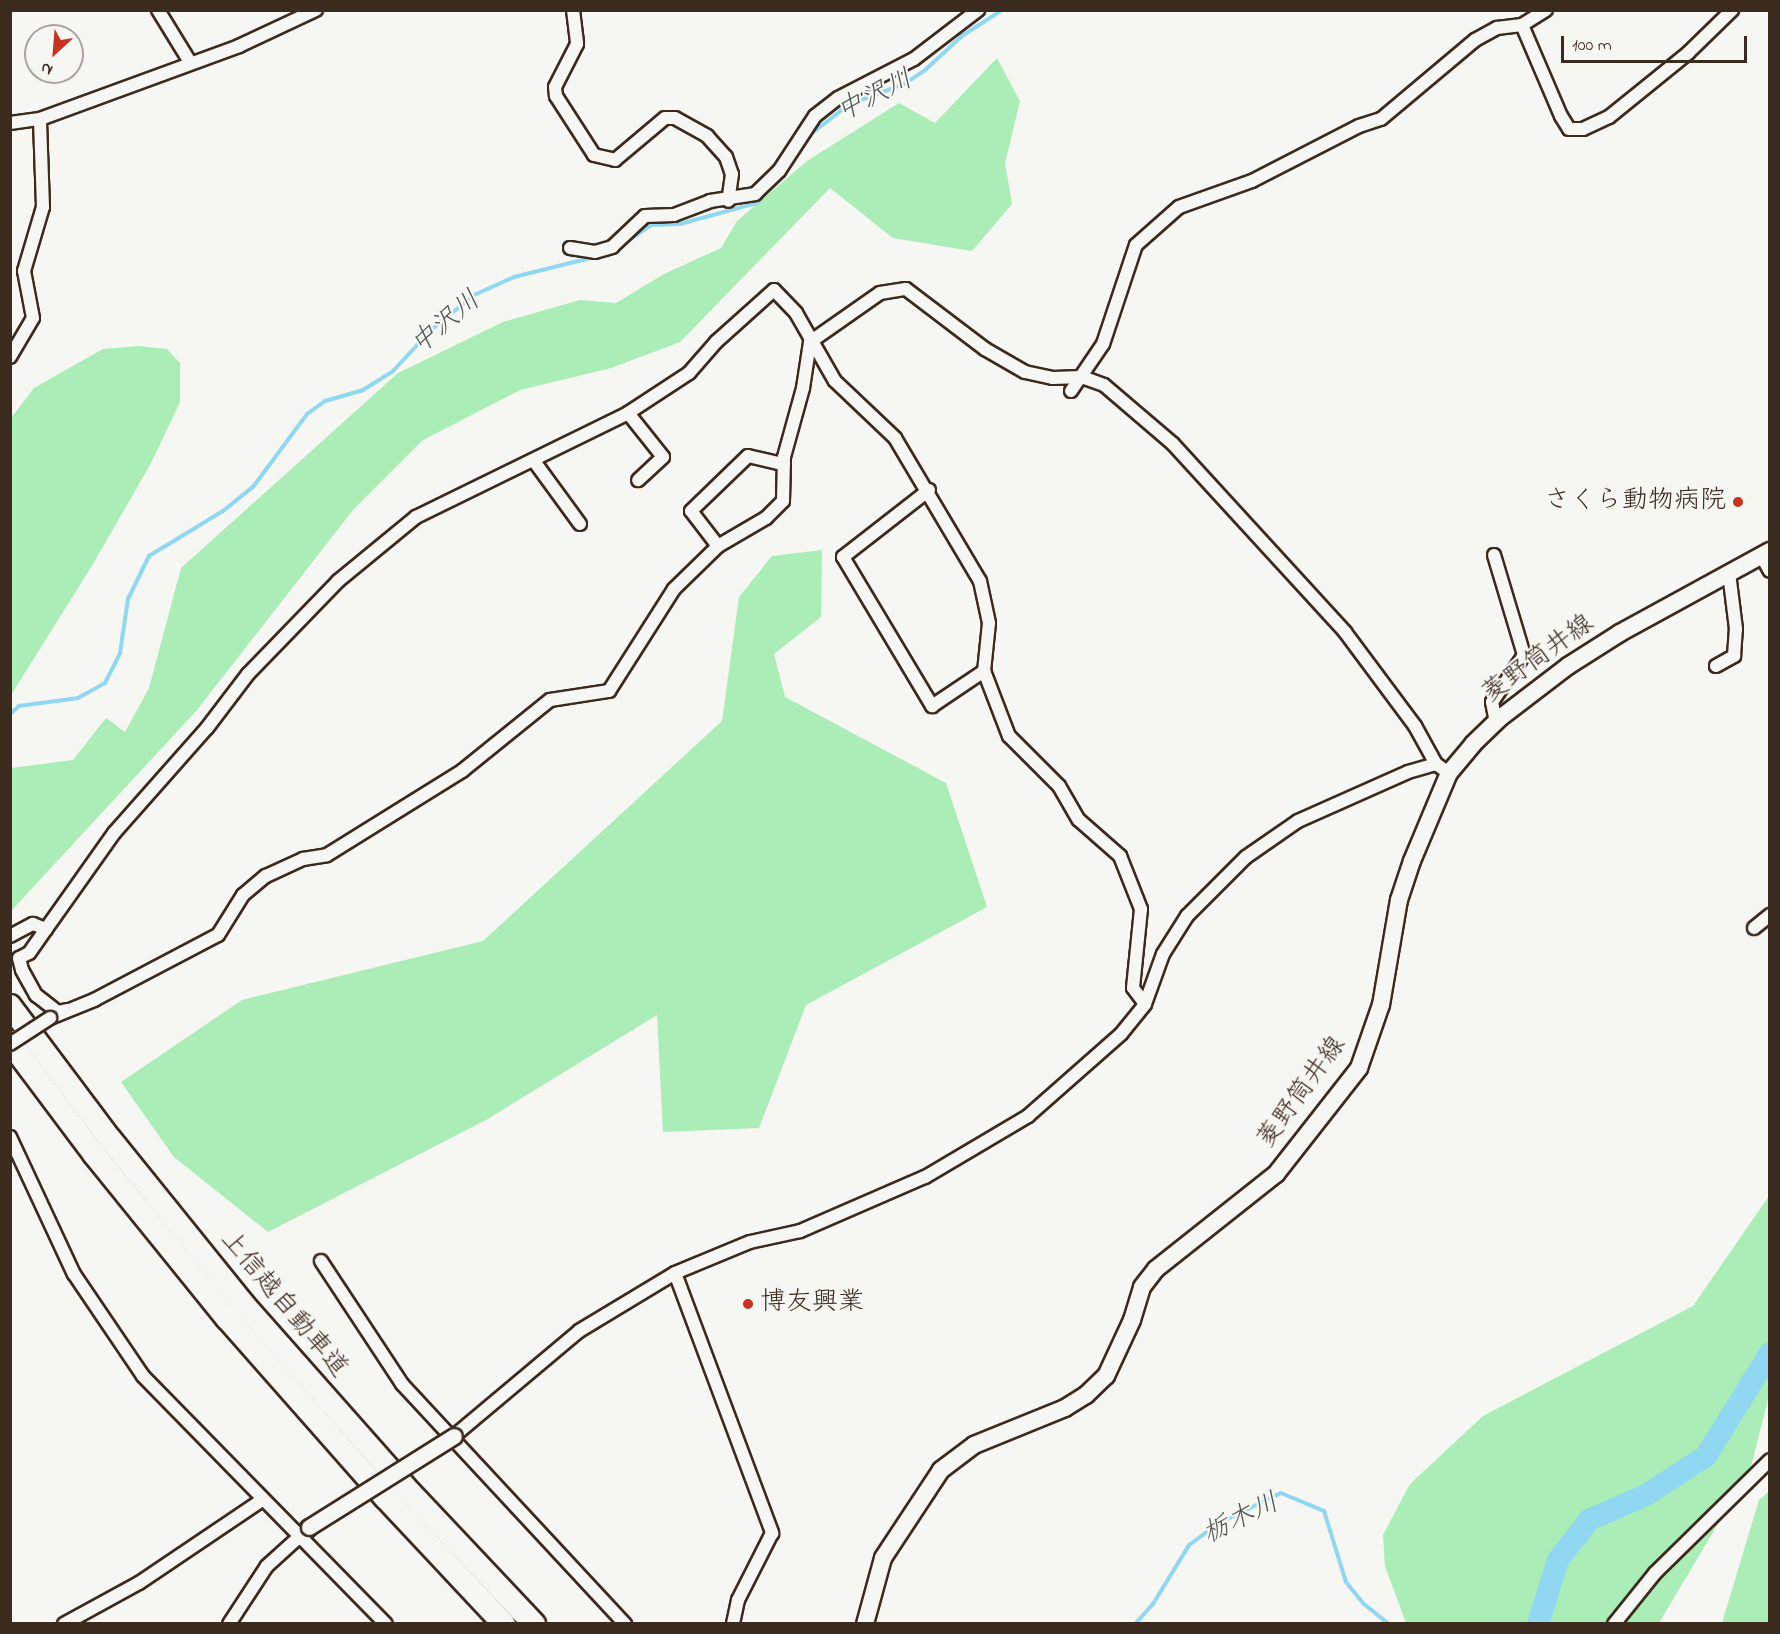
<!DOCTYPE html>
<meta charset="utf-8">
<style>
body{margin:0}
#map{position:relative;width:1780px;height:1634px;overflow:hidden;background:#f6f6f2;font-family:"Indie Flower","Klee One",sans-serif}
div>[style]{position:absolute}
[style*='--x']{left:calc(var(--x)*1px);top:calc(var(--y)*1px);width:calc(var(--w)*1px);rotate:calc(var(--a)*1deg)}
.green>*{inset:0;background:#aaedb6}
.stream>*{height:4px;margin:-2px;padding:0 2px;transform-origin:2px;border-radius:2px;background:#90d7f1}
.river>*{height:22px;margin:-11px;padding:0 11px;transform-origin:11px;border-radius:11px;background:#90d7f1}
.roads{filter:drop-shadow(2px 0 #3b2a1e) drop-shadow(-2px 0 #3b2a1e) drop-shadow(0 2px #3b2a1e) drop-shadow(0 -2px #3b2a1e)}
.minor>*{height:12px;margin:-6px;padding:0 6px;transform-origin:6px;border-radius:6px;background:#f6f6f2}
.tertiary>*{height:15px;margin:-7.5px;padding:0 7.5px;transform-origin:7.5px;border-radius:7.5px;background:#f6f6f2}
.secondary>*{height:16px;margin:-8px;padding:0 8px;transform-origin:8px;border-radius:8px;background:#f6f6f2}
.motorway>*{height:22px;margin:-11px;padding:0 11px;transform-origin:11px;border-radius:11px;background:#f6f6f2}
.bridges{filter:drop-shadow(2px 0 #3b2a1e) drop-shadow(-2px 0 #3b2a1e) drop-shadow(0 2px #3b2a1e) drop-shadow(0 -2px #3b2a1e)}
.minor-bridge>*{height:12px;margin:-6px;padding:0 6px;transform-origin:6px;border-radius:6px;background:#f6f6f2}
.tertiary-bridge>*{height:15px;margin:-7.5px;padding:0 7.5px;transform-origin:7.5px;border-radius:7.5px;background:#f6f6f2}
.dots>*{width:16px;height:16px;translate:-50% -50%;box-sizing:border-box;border:3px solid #f6f6f2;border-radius:50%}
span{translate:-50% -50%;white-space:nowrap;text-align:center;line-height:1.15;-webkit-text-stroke:4.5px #f6f6f2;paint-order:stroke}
.poi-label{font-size:26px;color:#3b2a1e}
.right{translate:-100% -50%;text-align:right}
.left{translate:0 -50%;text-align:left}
.street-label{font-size:26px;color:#3b2a1e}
.water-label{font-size:27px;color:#505553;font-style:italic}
.frame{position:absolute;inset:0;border:12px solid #3b2a1e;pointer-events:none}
.north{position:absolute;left:24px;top:24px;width:60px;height:60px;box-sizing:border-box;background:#f6f6f2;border:2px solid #aba49d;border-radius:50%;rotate:206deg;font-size:16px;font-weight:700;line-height:24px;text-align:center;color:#3b2a1e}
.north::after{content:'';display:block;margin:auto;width:21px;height:27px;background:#c8321e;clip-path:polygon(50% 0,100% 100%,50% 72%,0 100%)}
.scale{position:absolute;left:1561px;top:36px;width:186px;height:27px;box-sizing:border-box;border:3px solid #3b2a1e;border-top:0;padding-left:8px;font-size:18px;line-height:21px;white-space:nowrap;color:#3b2a1e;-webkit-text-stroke:4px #f6f6f2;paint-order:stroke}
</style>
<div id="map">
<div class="green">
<i style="clip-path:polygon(997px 58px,1020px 101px,1005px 163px,1012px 204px,972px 251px,893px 238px,830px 188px,680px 342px,611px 368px,520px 390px,423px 440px,353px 510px,197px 710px,11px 911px,11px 768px,73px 760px,106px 718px,125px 732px,149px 688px,181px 568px,398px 373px,503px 322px,580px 300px,616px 303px,664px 274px,721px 248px,737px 221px,807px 161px,899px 103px,935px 123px)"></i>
<i style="clip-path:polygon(139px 346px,167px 349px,180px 363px,180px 402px,150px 465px,93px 564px,11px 695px,11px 418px,34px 388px,103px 349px)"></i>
<i style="clip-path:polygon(822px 550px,821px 617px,774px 654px,785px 697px,946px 783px,987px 907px,806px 1005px,759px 1128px,663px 1132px,657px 1015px,486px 1120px,268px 1232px,174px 1157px,121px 1082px,242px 1000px,483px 941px,722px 721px,739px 597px,772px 556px)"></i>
<i style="clip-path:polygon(1769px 1196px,1769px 1396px,1750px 1470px,1659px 1623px,1406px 1623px,1385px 1566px,1383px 1535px,1410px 1484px,1483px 1416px,1693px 1306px)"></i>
<i style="clip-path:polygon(1769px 1491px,1769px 1623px,1722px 1623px,1759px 1500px)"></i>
</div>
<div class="stream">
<i style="--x:806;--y:138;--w:53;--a:-38.2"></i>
<i style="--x:848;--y:105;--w:60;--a:-20.6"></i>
<i style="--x:904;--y:84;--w:24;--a:-33"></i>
<i style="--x:924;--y:71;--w:52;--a:-42.6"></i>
<i style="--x:962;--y:36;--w:48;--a:-33"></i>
<i style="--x:616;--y:249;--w:42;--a:-34.4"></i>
<i style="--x:651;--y:225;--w:29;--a:-2"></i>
<i style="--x:680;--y:224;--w:80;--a:-15.3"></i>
<i style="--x:757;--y:203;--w:21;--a:-51"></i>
<i style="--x:10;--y:714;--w:12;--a:-42"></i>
<i style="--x:19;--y:706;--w:60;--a:-7.7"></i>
<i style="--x:78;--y:698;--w:31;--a:-29"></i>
<i style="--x:105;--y:683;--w:34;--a:-63"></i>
<i style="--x:120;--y:653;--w:55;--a:-81.6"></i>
<i style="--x:128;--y:599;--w:48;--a:-64"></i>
<i style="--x:149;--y:556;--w:87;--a:-31.3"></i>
<i style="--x:223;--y:511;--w:38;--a:-39"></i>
<i style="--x:253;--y:487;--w:91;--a:-53.5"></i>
<i style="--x:307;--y:414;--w:22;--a:-36"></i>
<i style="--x:325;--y:401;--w:40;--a:-16"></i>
<i style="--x:363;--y:390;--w:36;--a:-32"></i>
<i style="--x:393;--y:371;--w:57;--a:-47.1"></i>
<i style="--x:432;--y:329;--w:54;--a:-39"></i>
<i style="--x:474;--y:295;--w:44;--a:-24.2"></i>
<i style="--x:514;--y:277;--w:83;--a:-13.9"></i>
<i style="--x:1135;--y:1624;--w:27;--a:-48"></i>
<i style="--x:1153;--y:1604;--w:69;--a:-58.6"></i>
<i style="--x:1189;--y:1545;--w:37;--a:-36"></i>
<i style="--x:1219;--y:1523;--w:69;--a:-25.8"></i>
<i style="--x:1281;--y:1493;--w:47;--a:22.7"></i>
<i style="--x:1324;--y:1511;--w:74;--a:72.8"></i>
<i style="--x:1346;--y:1582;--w:28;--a:51"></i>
<i style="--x:1364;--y:1604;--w:32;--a:39"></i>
</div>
<div class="river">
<i style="--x:1538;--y:1624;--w:67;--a:-72.6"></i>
<i style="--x:1558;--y:1560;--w:51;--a:-52.2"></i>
<i style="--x:1589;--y:1520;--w:62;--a:-23.7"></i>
<i style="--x:1646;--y:1495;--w:72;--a:-33"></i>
<i style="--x:1706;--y:1456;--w:121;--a:-58.1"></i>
</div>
<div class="roads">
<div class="minor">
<i style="--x:158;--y:10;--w:61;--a:58.4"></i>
<i style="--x:573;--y:10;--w:34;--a:83"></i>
<i style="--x:577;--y:44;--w:48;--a:117.1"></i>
<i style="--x:555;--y:87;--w:9;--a:84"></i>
<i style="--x:556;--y:96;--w:70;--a:57.2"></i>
<i style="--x:594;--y:155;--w:22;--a:13"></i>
<i style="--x:615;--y:160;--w:65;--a:-40"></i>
<i style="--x:665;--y:118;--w:10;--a:0"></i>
<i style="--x:675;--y:118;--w:37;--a:29"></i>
<i style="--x:707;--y:136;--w:28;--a:48"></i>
<i style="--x:726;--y:157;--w:18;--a:71"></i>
<i style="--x:732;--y:174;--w:27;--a:98"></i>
<i style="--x:1522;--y:25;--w:28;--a:-32"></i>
<i style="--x:10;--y:123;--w:30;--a:-8"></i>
<i style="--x:40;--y:119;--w:212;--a:-20.1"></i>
<i style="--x:239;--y:46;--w:85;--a:-25.1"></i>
<i style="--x:570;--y:248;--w:25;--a:9"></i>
<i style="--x:595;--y:252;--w:18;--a:-16"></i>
<i style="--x:612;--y:247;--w:45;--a:-43.2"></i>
<i style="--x:645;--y:216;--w:29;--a:-2"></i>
<i style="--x:674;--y:215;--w:39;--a:-21"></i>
<i style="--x:710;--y:201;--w:46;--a:-8.8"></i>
<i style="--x:755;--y:194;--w:33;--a:-44"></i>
<i style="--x:779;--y:171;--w:66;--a:-56.8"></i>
<i style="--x:815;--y:116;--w:29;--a:-38"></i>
<i style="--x:838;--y:98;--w:85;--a:-27.2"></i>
<i style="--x:914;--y:59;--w:81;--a:-37.4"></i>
<i style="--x:10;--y:357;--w:45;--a:-59.5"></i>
<i style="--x:33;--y:318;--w:48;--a:-100.8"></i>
<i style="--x:24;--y:271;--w:67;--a:-73.5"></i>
<i style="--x:43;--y:207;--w:88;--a:-92"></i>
<i style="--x:1071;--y:391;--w:57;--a:-55.8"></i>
<i style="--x:1103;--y:344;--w:104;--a:-71.6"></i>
<i style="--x:1136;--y:245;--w:57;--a:-41.5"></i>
<i style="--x:1179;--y:207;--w:77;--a:-19.6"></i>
<i style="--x:1252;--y:181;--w:120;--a:-27.2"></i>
<i style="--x:1359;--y:126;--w:23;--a:-18"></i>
<i style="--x:1381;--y:119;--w:123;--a:-40"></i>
<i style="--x:1475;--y:40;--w:25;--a:-29"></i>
<i style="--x:1497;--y:28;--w:25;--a:-7"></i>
<i style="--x:1522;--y:25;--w:99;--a:66.8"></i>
<i style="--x:1561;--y:116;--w:15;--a:58"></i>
<i style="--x:1569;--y:129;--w:14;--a:0"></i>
<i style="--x:1583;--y:129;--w:29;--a:-25"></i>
<i style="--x:1609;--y:117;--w:102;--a:-39"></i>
<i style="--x:1688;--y:53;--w:62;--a:-44.3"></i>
<i style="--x:628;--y:413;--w:56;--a:51.5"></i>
<i style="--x:663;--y:457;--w:34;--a:137"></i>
<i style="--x:534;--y:461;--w:78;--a:53.9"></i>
<i style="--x:929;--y:490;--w:109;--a:142.1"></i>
<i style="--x:843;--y:557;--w:174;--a:59.1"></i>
<i style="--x:932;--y:706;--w:63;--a:-33.9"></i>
<i style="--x:718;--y:546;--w:44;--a:-127.6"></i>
<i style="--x:691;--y:511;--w:79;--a:-44"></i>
<i style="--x:748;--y:456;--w:37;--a:13"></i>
<i style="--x:1494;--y:555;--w:104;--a:73.3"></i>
<i style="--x:1524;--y:655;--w:57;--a:124.2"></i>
<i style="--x:1492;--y:702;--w:20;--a:79"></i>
<i style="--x:1761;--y:555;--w:18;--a:61"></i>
<i style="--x:1716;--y:666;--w:21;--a:-29"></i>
<i style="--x:1734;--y:656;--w:27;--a:-86"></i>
<i style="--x:1736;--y:629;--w:56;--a:-97.1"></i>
<i style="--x:1754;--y:928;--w:21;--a:-39"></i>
<i style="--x:46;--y:929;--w:29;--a:125"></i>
<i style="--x:29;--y:953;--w:11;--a:153"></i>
<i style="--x:19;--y:958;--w:12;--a:76"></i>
<i style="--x:22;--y:970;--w:29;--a:61"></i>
<i style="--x:36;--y:995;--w:28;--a:38"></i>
<i style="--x:58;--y:1012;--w:9;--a:-13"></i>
<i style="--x:10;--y:936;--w:26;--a:-28"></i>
<i style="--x:33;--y:924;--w:14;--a:21"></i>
<i style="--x:46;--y:929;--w:118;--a:-54.7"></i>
<i style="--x:114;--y:833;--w:140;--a:-48.5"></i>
<i style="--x:207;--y:728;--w:68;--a:-52.8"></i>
<i style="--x:248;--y:674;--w:129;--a:-45.9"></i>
<i style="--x:338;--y:581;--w:101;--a:-39.4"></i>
<i style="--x:416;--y:517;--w:236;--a:-26.1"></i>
<i style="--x:628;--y:413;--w:73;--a:-33.3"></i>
<i style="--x:689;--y:373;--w:41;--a:-48.9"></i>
<i style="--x:716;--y:342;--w:78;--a:-41.9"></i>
<i style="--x:774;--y:290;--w:32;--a:46"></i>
<i style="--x:796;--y:313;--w:78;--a:60.2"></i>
<i style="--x:835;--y:381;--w:83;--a:43.5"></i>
<i style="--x:895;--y:438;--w:166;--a:59.3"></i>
<i style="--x:980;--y:581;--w:43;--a:77.9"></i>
<i style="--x:989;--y:623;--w:48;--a:95.9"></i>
<i style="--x:984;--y:671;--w:70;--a:69"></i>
<i style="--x:1009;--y:736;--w:71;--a:45"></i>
<i style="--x:1059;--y:786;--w:39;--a:60"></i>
<i style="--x:1079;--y:820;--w:55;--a:41.3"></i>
<i style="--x:1120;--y:856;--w:57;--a:68.4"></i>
<i style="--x:1141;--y:909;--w:79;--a:95.8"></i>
<i style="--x:1133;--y:988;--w:20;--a:53"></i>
<i style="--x:50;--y:1018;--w:48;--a:-22.2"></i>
<i style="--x:94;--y:1000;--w:140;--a:-27.7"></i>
<i style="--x:218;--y:935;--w:47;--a:-58"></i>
<i style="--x:243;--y:895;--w:30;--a:-40"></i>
<i style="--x:266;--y:876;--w:41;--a:-24.7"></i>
<i style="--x:303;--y:859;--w:24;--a:-9"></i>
<i style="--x:327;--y:855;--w:159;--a:-31.9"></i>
<i style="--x:462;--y:771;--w:113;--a:-38.9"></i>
<i style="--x:550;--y:700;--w:60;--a:-8.7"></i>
<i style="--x:609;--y:691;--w:121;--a:-57.5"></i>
<i style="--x:674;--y:589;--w:62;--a:-44.3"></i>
<i style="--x:718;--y:546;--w:56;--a:-30.3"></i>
<i style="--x:766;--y:518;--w:24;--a:-45"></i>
<i style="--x:783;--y:501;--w:44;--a:-88.7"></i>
<i style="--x:784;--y:457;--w:72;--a:-74.6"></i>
<i style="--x:803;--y:388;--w:47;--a:-81.3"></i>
<i style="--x:810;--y:342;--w:85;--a:-35"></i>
<i style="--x:880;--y:293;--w:26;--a:-9"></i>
<i style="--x:906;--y:289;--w:99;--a:37.2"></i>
<i style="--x:985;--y:349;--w:46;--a:29.9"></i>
<i style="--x:1025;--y:372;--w:29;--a:12"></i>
<i style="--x:1053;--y:378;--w:29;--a:-2"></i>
<i style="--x:1082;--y:377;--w:23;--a:20"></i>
<i style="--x:1104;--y:385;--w:91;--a:40.5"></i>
<i style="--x:1173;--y:444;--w:255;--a:47.5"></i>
<i style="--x:1345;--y:632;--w:117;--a:53.3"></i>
<i style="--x:1415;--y:726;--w:43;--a:61.1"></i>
<i style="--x:1436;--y:764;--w:16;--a:35"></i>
<i style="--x:10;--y:1137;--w:151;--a:65"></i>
<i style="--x:74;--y:1274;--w:123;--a:55.9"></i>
<i style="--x:143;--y:1376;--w:347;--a:45.6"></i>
<i style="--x:321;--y:1261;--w:147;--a:56.6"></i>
<i style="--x:402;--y:1384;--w:328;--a:47.1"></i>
<i style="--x:675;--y:1273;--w:278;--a:69.5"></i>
<i style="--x:772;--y:1533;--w:75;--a:116.9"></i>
<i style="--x:738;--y:1600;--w:25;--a:102"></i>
<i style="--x:454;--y:1436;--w:163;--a:-40"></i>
<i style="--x:579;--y:1331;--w:112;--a:-31.1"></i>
<i style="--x:675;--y:1273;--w:81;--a:-22.5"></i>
<i style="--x:750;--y:1242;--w:51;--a:-12.4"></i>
<i style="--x:800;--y:1231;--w:136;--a:-23.4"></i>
<i style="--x:925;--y:1177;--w:120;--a:-30.6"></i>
<i style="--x:1028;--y:1116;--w:124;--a:-41.4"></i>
<i style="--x:1121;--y:1034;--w:38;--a:-51"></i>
<i style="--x:1145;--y:1004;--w:53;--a:-70.2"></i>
<i style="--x:1163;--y:954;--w:45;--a:-57.7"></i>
<i style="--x:1187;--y:916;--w:83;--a:-45"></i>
<i style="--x:1246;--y:857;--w:63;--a:-34.7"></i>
<i style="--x:1298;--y:821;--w:120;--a:-24"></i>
<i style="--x:1408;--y:772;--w:29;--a:-16"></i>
<i style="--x:64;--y:1624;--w:85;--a:-28.7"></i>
<i style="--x:139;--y:1583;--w:148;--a:-34"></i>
<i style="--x:229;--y:1624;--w:69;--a:-56.8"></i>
<i style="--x:267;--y:1566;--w:43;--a:-42.2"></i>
<i style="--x:1614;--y:1624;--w:65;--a:-51.2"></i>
<i style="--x:1655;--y:1573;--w:161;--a:-44.5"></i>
</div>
<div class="tertiary">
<i style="--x:299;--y:1537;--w:14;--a:-45"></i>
</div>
<div class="secondary">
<i style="--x:865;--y:1624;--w:68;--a:-74.7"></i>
<i style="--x:883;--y:1558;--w:105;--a:-56.6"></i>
<i style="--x:941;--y:1470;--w:41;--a:-37.1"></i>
<i style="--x:974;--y:1445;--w:98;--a:-22.1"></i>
<i style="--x:1065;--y:1408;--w:25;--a:-32"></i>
<i style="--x:1086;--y:1395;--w:28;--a:-44"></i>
<i style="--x:1106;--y:1376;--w:62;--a:-65.1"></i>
<i style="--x:1132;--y:1320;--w:34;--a:-73"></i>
<i style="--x:1142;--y:1287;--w:23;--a:-52"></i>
<i style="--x:1156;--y:1269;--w:153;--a:-38.4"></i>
<i style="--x:1276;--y:1174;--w:135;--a:-51.9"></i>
<i style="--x:1359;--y:1068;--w:67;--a:-70.8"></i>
<i style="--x:1381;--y:1005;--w:107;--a:-80.3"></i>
<i style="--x:1399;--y:900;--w:41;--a:-71.6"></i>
<i style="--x:1412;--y:861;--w:95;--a:-67.2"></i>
<i style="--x:1449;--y:773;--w:38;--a:-50"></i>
<i style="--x:1473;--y:744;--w:37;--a:-44"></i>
<i style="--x:1500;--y:718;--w:86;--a:-37.4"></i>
<i style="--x:1568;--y:666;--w:62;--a:-32.4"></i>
<i style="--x:1620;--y:633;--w:171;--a:-28.7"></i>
</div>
<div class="motorway">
<i style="--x:10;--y:1006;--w:166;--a:53.1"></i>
<i style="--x:110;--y:1139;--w:213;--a:51.1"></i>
<i style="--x:244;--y:1305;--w:240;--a:48.5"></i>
<i style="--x:403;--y:1485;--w:191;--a:46.7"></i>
<i style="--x:10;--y:1042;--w:140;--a:53.1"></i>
<i style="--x:94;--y:1154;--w:211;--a:51"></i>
<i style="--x:227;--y:1318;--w:239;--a:48.6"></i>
<i style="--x:385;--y:1497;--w:174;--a:46.9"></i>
</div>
</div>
<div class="bridges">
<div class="minor-bridge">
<i style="--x:10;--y:1044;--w:48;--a:-33"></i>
</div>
<div class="tertiary-bridge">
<i style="--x:309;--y:1527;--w:171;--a:-32.1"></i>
</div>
</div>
<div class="dots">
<i style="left:1738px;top:502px;background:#c8321e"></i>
<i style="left:748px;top:1304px;background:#c8321e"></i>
</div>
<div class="poi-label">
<span class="right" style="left:1726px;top:502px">さくら動物病院</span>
<span class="left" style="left:760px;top:1304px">博友興業</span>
</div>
<div class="street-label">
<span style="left:1539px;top:660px;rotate:-36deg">菱野筒井線</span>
<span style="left:1303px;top:1093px;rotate:-54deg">菱野筒井線</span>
<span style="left:283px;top:1305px;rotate:50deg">上信越自動車道</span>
</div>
<div class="water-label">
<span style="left:875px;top:96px;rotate:-27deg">中沢川</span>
<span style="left:446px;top:323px;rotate:-40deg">中沢川</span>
<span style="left:1241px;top:1519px;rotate:-26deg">栃木川</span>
</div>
<div class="frame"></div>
<div class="north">N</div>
<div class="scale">100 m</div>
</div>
